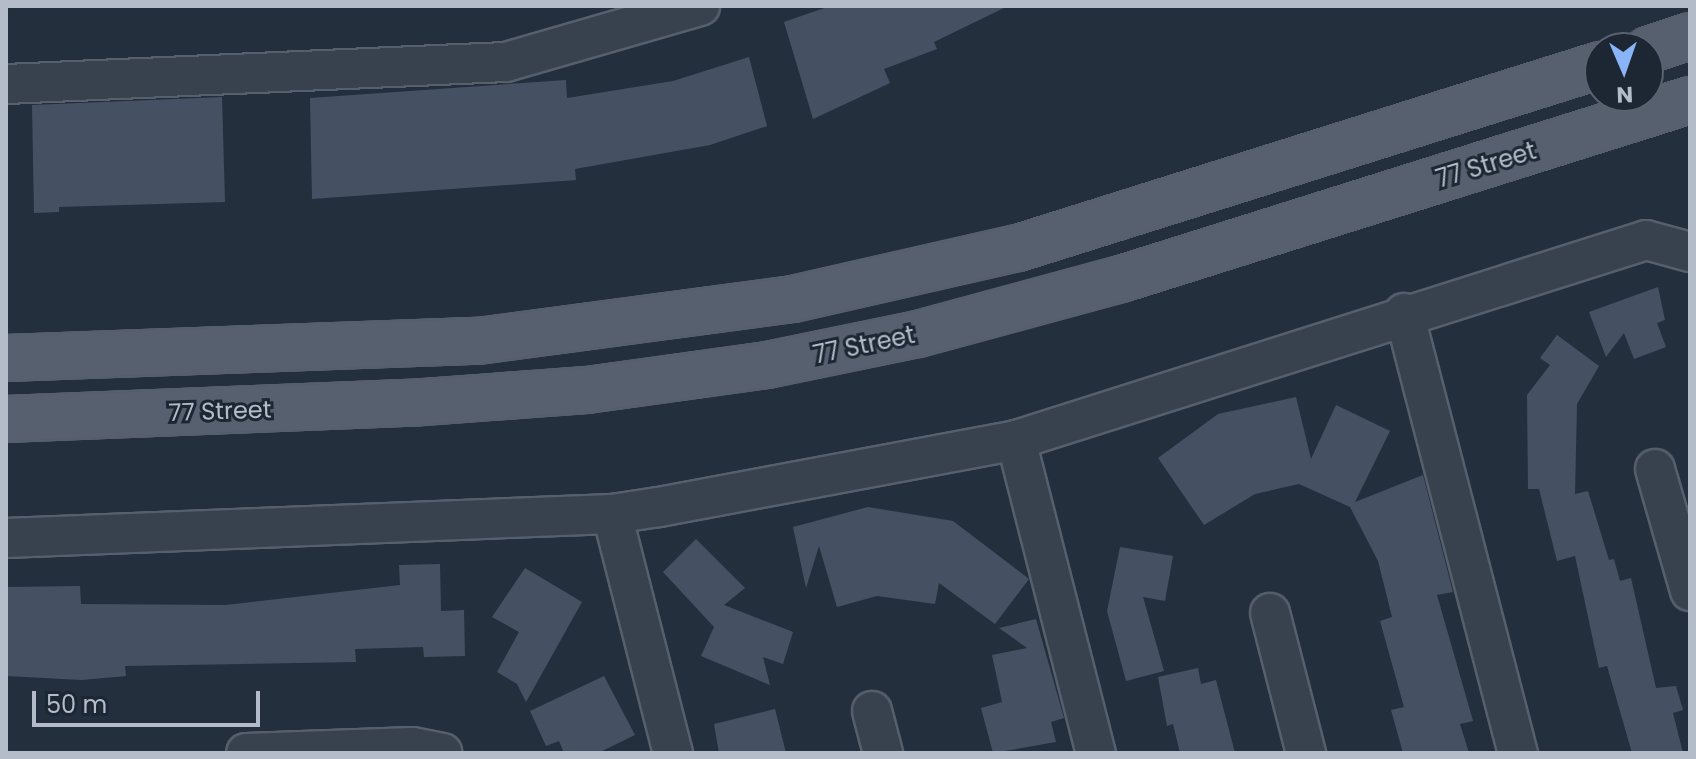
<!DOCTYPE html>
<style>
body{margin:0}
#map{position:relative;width:1696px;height:759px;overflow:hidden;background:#242f3e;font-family:Poppins,sans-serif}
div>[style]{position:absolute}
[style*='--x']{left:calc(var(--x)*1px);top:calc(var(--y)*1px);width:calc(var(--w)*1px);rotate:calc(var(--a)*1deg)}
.building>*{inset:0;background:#455162}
.roads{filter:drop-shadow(2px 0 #565f6c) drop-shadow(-2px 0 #565f6c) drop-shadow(0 2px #565f6c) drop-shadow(0 -2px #565f6c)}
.minor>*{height:38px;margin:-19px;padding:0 19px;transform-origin:19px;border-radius:19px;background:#38414e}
.major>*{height:44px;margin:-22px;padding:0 22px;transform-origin:22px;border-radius:22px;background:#56606e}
span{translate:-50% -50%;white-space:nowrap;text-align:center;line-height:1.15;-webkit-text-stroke:6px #1d2633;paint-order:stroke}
.street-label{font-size:24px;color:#b4bcc9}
.frame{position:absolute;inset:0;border:8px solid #b4bcc9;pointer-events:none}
.north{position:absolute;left:1584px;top:32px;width:80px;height:80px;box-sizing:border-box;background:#1d2633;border:2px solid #59626f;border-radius:50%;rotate:178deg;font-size:22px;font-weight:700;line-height:32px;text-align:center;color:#b4bcc9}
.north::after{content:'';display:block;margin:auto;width:28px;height:36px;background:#8ab4f8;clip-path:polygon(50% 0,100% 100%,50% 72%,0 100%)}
.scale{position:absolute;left:32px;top:691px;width:228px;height:36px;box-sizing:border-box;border:4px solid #b4bcc9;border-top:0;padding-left:10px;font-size:24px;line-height:28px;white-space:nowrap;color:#b4bcc9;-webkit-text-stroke:6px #1d2633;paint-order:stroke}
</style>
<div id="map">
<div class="building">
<i style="clip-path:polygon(830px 6px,1008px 6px,934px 42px,937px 49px,884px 69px,890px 83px,813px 119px,784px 22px)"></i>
<i style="clip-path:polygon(749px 57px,767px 126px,710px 145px,575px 169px,576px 180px,312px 199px,310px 98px,566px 80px,567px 98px,673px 81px)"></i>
<i style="clip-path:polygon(222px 97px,225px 202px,59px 207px,59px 212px,34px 213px,32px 105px)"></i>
<i style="clip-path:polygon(1658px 287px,1665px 320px,1657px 323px,1666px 347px,1634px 359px,1624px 333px,1606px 357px,1589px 312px)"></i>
<i style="clip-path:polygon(1557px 335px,1599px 366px,1577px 404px,1575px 494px,1588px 491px,1609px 560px,1614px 559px,1620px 581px,1631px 578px,1656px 688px,1676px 686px,1683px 710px,1673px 713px,1683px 753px,1632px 753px,1607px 666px,1599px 668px,1575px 556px,1557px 561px,1539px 489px,1528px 489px,1527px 395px,1550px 365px,1540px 358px)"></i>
<i style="clip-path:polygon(1296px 397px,1311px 459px,1336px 405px,1390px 431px,1355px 502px,1423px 475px,1453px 592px,1437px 595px,1473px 721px,1460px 724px,1469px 753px,1403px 753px,1391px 710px,1404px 707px,1380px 621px,1392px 617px,1378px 561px,1350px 507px,1299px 484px,1255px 494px,1204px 525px,1158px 458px,1218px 414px)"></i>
<i style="clip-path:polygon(868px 507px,953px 521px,1029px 579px,995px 624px,939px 583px,935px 604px,877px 596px,837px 607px,819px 546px,806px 588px,793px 527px)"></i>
<i style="clip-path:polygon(696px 539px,745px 588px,724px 605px,793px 632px,783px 664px,763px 657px,770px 685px,701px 656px,714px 627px,663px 572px)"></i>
<i style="clip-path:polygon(1120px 547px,1173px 556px,1165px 601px,1143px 597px,1164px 671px,1126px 681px,1107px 611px)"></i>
<i style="clip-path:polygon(440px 564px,441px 611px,464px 610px,465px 656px,424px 657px,423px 647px,355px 649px,356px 662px,125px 666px,126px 676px,82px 680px,6px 676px,6px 587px,80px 586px,81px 604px,226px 605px,400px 585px,399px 565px)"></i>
<i style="clip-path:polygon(525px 568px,582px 602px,526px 702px,517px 684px,497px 672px,519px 632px,492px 617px)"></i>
<i style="clip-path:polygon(1036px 619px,1064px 718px,1051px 722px,1056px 742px,993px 753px,981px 708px,1002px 702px,992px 655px,1027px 648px,999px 628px)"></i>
<i style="clip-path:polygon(1198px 668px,1201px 684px,1216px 680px,1235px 753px,1180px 753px,1173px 724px,1167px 726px,1158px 677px)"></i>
<i style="clip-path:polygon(604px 676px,635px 735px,598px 753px,564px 753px,559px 741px,546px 746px,530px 711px)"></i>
<i style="clip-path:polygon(775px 709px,786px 753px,719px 753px,714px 724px)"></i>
</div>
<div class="roads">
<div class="minor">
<i style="--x:6;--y:84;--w:500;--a:-2.52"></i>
<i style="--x:506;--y:62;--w:202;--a:-16.1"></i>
<i style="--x:1404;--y:313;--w:455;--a:75.5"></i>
<i style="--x:1016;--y:440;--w:323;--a:75.7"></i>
<i style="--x:1655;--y:469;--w:127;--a:74"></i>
<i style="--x:612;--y:514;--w:247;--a:75.7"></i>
<i style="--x:6;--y:538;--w:606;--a:-2.27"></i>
<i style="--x:612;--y:514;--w:48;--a:-8.5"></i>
<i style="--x:659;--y:507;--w:363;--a:-10.6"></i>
<i style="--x:1016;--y:440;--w:661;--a:-17.61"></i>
<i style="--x:1646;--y:240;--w:46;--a:15.3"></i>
<i style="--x:1270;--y:613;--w:145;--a:75.6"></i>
<i style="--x:872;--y:711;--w:43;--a:75.3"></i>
<i style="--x:246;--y:753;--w:166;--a:-2.1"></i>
<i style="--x:412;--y:747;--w:31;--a:11"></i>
</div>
<div class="major">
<i style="--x:1648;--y:50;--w:44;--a:-18.4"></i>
<i style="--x:6;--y:358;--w:472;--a:-2.1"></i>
<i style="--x:478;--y:341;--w:318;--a:-7.6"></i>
<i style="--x:793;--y:299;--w:231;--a:-12.8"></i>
<i style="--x:1018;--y:248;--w:610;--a:-17.45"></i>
<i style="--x:6;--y:419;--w:404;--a:-2.3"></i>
<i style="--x:410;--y:403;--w:177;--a:-4.2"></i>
<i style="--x:587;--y:390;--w:182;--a:-7.9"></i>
<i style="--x:767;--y:365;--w:154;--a:-11.6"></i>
<i style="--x:918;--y:334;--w:210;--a:-15.2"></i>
<i style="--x:1121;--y:279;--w:596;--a:-17.46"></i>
</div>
</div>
<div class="street-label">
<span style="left:1486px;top:165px;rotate:-17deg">77 Street</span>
<span style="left:864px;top:345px;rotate:-12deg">77 Street</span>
<span style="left:220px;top:411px;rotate:-2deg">77 Street</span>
</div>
<div class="frame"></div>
<div class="north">N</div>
<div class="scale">50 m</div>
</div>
